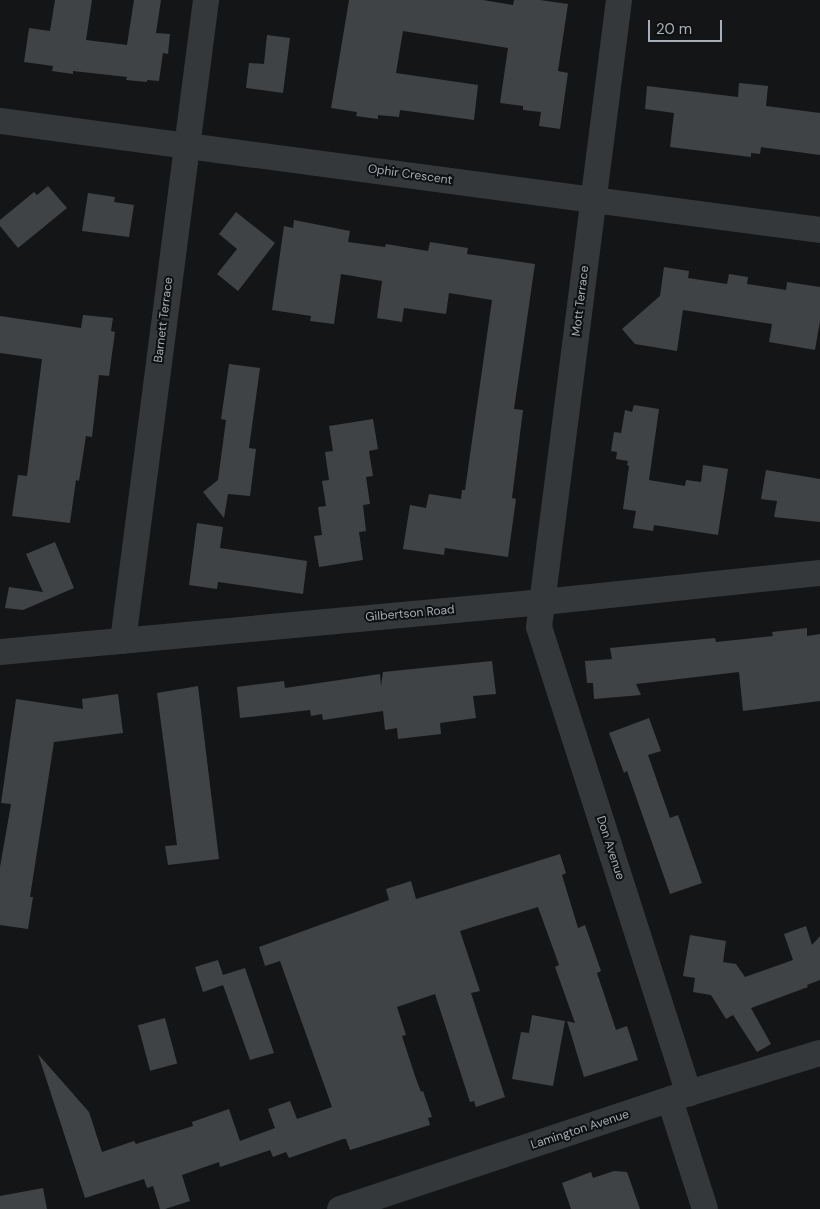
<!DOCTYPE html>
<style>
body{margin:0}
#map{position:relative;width:820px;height:1209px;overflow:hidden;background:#141516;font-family:"DM Sans",sans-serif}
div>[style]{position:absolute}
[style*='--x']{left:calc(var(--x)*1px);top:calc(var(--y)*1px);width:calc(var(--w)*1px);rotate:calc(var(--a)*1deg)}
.building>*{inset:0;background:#404346;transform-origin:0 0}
.minor>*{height:26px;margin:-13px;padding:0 13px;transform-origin:13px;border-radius:13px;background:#35383b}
span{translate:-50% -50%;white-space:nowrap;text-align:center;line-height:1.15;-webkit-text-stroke:4px #0f1011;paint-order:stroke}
.street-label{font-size:12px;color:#a6afb7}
.scale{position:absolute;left:648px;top:20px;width:74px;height:22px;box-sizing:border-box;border:2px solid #a6afb7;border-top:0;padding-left:6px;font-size:15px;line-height:18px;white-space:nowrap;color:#a6afb7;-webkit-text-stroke:4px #0f1011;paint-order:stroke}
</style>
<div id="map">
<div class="building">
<i style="clip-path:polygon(55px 0,92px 0,86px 40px,127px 45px,134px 0,161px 0,156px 33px,170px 34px,168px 54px,163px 53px,159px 81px,147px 80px,147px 82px,126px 80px,127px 77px,73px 71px,73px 74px,52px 71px,53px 66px,24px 62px,29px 28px,50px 31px)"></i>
<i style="clip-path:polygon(349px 0,483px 0,513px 5px,514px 0,540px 0,568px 4px,558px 71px,568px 73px,560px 129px,539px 126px,541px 112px,523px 110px,523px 106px,500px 103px,508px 48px,403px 31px,396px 73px,478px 85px,474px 120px,400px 110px,399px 117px,378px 115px,378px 119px,356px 116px,357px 112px,331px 108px)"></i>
<i style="clip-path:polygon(267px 35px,290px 38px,283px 93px,246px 88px,249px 63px,264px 64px)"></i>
<i style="clip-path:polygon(739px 83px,768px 86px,766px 106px,820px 113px,820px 155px,761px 147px,760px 154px,751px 153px,751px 157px,670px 147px,674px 113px,645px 109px,647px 86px,738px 97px)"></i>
<i style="clip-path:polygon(48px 186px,67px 208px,18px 248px,0 226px,0 220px,34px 192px,37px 195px)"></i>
<i style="clip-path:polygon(88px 193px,115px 197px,114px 202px,134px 205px,129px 237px,82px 231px)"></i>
<i style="clip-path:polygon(236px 212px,275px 243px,238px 291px,217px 274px,237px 249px,219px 234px)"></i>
<i style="clip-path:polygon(294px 220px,350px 231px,348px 242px,385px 247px,386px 244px,428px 251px,430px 242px,468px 248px,467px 254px,535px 264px,514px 409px,523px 410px,512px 498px,516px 499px,508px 557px,445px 548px,444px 555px,403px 549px,410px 505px,426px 508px,429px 494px,461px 499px,462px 490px,465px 490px,492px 300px,449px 293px,446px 314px,404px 308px,402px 322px,377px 318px,382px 281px,341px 274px,334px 324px,310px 321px,311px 316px,272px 310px,284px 226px,293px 228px)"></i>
<i style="clip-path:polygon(664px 267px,689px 271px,688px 278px,727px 284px,729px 274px,748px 277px,747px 284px,786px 290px,787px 282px,820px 287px,820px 321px,815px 350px,769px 342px,772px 324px,683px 310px,677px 351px,635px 344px,622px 329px,660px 296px)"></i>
<i style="clip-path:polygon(83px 315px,113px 318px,111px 331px,115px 332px,109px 376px,99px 375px,92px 437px,86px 436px,79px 481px,76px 480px,70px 523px,12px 516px,18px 475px,27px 476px,42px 359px,0 353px,0 316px,81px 328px)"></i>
<i style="clip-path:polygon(229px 364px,260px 368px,249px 448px,256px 449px,250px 496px,228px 494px,224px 518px,203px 492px,218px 480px,226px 420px,221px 419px)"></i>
<i style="clip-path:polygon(634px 405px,659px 409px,649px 480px,685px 486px,686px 480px,701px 482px,703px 465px,728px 469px,718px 535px,654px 525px,653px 531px,633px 528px,636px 511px,623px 509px,629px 466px,627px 465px,628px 461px,616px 459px,617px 452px,611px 451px,614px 432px,621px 433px,625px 410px,632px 412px)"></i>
<i style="clip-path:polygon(373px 419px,378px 449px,369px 451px,373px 476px,366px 477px,370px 504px,363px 505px,366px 531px,359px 532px,363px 560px,319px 567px,314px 536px,322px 535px,318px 507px,326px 506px,322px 481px,329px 480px,325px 452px,333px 451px,329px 426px)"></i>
<i style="clip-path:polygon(766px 470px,820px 479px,820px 522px,774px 517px,777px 501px,761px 499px)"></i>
<i style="clip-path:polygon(197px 523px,223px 527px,220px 548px,307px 561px,303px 594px,218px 582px,217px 589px,189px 585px)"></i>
<i style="clip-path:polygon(55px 542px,74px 588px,23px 610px,5px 608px,9px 587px,43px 592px,26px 554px)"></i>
<i style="clip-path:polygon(807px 628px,807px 636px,820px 634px,820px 701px,743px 711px,739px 672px,636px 684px,641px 695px,594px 699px,593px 683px,587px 683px,585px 661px,612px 659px,610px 648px,715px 638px,716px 642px,773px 636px,772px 632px)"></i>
<i style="clip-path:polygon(492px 661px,496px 694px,473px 696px,476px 718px,440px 723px,441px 734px,398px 739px,397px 728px,385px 730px,383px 711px,323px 720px,322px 714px,311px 716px,310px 710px,240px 718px,237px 687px,284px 681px,285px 688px,380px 674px,381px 686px,383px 672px)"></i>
<i style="clip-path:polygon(198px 686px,219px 859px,168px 865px,165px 846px,177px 845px,157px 693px)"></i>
<i style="clip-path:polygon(118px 694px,123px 733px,54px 742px,30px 897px,33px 897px,28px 929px,0 925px,0 867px,11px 804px,1px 803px,16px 699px,83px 709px,82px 699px)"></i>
<i style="clip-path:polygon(649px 718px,661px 751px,648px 755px,670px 818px,678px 815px,702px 883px,670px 894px,627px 771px,624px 773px,609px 733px)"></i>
<i style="clip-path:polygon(560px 854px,566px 873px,562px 875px,578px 928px,585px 925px,601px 971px,597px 973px,616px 1030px,627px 1026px,638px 1060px,584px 1077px,567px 1021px,575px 1023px,555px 967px,559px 965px,538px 907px,460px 931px,480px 991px,471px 993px,505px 1097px,476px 1107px,474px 1101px,470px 1102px,435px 994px,397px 1007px,406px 1035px,402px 1036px,415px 1076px,421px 1092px,423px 1091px,432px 1117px,428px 1118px,430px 1125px,350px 1150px,346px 1139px,343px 1139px,289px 1158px,286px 1152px,273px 1157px,270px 1150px,220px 1167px,219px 1162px,182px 1175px,190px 1201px,165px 1209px,160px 1209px,153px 1186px,147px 1188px,144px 1179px,85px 1198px,38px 1054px,89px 1112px,102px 1152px,134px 1141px,136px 1144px,193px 1126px,192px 1122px,229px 1109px,240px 1141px,275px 1128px,268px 1109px,290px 1101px,297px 1119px,332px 1107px,280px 961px,265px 966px,259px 947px,389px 900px,386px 889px,411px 881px,416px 899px)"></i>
<i style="clip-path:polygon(806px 926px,812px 945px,820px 936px,820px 980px,807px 985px,808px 987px,751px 1008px,771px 1044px,757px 1052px,733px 1015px,726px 1019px,711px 995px,693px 992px,695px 978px,683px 976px,690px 935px,726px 941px,723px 962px,736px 964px,745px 977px,793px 960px,784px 934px)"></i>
<i style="clip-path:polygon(218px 960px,223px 975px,245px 968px,274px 1053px,250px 1060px,223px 985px,203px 992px,195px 967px)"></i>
<i style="clip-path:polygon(532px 1015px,565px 1021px,553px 1086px,512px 1079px,521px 1032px,529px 1033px)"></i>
<i style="left:165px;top:1018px;width:47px;height:28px;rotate:75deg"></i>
<i style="clip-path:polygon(614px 1171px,627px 1172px,640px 1209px,571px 1209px,562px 1183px,591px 1172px,593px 1178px)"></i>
<i style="clip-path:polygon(43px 1188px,47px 1209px,0 1209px,0 1196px)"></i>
</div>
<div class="minor">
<i style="--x:619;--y:0;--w:632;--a:97.27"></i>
<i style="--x:539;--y:627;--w:490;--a:72.2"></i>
<i style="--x:0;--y:121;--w:827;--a:7.57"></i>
<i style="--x:123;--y:641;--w:646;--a:-82.62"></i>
<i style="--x:0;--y:652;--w:545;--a:-5.26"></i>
<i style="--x:543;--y:602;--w:279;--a:-6"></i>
<i style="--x:670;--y:1100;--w:114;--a:72.2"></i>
<i style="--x:340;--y:1209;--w:368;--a:-18.4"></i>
<i style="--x:689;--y:1093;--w:137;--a:-17"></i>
</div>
<div class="street-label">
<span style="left:410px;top:175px;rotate:8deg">Ophir Crescent</span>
<span style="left:581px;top:301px;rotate:-83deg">Mott Terrace</span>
<span style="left:164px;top:320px;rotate:-83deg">Barnett Terrace</span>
<span style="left:410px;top:614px;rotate:-5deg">Gilbertson Road</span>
<span style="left:610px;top:848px;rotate:72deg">Don Avenue</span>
<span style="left:580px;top:1130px;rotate:-18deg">Lamington Avenue</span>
</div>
<div class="scale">20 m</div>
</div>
